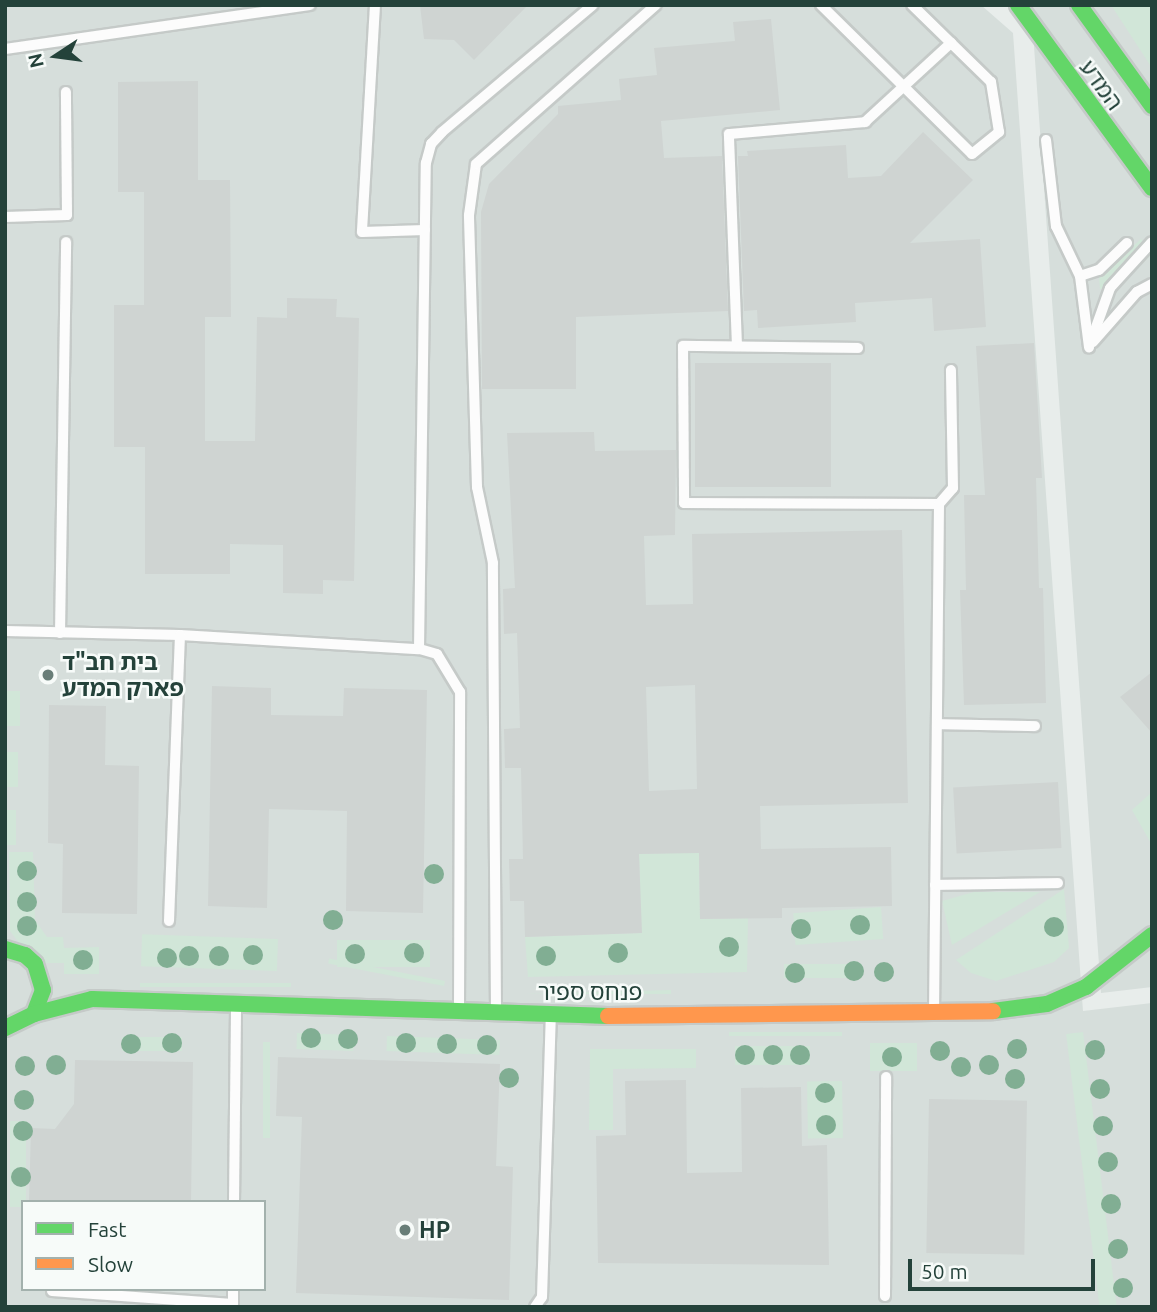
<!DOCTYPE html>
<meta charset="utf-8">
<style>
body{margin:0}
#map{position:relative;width:1157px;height:1312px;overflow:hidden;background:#e8edeb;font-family:Ubuntu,"Noto Sans Hebrew",sans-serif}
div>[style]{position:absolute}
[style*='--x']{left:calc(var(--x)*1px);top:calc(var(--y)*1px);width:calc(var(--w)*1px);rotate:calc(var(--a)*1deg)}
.built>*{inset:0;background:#d6dedb}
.green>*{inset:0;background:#d1e6d8;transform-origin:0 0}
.building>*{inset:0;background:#cfd4d2;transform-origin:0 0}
.roads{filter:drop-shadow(2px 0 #c5cac8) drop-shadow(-2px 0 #c5cac8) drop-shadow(0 2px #c5cac8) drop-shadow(0 -2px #c5cac8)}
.lane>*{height:10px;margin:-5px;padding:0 5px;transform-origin:5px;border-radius:5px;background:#fcfcfc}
.fast>*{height:16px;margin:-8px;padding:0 8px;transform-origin:8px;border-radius:8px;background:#63d668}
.slow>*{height:16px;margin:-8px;padding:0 8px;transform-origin:8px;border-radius:8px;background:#ff974d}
.trees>*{width:20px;height:20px;margin:-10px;border-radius:50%;background:#81ae93}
.dots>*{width:19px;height:19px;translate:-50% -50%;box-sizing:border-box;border:4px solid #f7fbf9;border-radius:50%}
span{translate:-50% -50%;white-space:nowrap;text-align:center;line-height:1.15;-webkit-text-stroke:5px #f7fbf9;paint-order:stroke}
.street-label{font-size:23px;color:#24423a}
.poi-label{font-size:23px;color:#24423a;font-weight:700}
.left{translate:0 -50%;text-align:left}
.frame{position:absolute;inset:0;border:7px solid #24423a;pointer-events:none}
.legend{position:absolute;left:21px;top:1200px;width:245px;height:91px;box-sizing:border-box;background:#f7fbf9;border:2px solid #a3b1ad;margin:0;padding:9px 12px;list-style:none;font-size:21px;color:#24423a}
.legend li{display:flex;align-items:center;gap:14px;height:35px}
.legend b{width:35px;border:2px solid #a3b1ad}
.north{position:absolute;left:21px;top:21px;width:70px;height:70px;-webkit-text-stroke:5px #f7fbf9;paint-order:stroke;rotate:257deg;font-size:19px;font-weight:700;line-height:28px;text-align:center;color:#24423a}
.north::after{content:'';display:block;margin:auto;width:24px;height:32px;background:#24423a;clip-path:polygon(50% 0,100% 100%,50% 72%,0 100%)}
.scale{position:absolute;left:908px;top:1259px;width:187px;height:32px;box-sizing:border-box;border:4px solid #24423a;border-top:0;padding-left:9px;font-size:21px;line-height:24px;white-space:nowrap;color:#24423a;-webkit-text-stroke:5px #f7fbf9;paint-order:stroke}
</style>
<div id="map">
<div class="built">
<i style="clip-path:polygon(evenodd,5px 5px,981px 5px,1013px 33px,1083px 1011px,1152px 1003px,1152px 1307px,5px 1307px,5px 5px,23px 1202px,264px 1202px,264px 1289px,23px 1289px,23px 1202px)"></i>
<i style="clip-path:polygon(1017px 5px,1152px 5px,1152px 987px,1101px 993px,1032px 18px)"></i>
</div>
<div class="green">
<i style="clip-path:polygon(1111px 5px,1152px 5px,1152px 68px)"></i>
<i style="clip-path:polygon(1141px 239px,1152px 254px,1119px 287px,1100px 289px,1099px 277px)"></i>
<i style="left:5px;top:691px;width:15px;height:35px"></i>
<i style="left:5px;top:752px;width:13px;height:35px"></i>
<i style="clip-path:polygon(1152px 792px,1152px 845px,1132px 810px)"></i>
<i style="left:5px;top:810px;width:11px;height:35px"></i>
<i style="clip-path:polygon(9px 852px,33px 852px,35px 920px,47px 937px,63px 937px,64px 948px,99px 947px,99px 974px,64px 974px,64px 963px,34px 963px,10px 931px)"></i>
<i style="clip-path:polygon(699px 852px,700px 919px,748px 918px,747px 972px,528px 977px,525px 937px,641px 933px,639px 854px)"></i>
<i style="clip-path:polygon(1064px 889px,1069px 948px,1054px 962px,996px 981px,971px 973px,956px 960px)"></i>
<i style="clip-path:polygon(974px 892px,1040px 892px,952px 945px,942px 901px)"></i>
<i style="left:881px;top:907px;width:32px;height:88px;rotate:86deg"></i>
<i style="left:278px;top:939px;width:32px;height:136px;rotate:92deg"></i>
<i style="left:430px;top:940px;width:27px;height:93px;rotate:90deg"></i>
<i style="left:862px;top:964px;width:14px;height:78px;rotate:90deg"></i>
<i style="left:445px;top:981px;width:5px;height:118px;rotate:101deg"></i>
<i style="left:140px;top:983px;width:151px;height:4px"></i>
<i style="clip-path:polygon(671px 990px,671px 994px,526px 994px)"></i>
<i style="left:842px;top:1032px;width:4px;height:113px;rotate:90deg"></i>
<i style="left:1083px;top:1032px;width:277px;height:17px;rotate:83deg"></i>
<i style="left:297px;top:1033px;width:57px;height:16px;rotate:2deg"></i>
<i style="left:387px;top:1036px;width:113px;height:15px;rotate:2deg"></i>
<i style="left:122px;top:1037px;width:60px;height:14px"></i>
<i style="left:263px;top:1042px;width:7px;height:96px"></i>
<i style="left:917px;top:1043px;width:28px;height:47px;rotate:90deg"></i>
<i style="left:735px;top:1046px;width:75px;height:19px"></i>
<i style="clip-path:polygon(590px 1049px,696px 1049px,696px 1068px,613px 1069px,613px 1130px,589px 1130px)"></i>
<i style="left:842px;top:1081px;width:57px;height:35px;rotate:89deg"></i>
<i style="left:10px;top:1121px;width:16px;height:86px"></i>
</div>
<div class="building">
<i style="clip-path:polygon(420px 5px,528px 5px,474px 60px,454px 40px,424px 39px)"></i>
<i style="clip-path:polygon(771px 19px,780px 110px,661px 121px,664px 158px,722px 156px,728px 311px,576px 317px,576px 389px,482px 389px,481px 212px,489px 184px,558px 114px,558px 106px,621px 100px,619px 79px,657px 75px,654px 48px,735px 41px,733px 22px)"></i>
<i style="clip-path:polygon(198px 81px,198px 180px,230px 180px,231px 317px,205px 317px,205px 441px,255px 441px,257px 317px,287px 318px,287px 298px,337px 299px,336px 317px,359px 318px,354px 581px,323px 580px,323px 594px,283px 593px,283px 545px,230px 544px,230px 574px,145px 574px,145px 447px,114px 447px,114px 305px,144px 305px,144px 192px,118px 192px,118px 82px)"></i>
<i style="clip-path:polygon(923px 132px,973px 180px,910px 243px,980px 239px,986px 327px,934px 331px,932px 298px,855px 303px,856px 322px,758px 328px,757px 310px,744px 311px,738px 156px,748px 156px,747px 151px,846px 145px,848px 178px,881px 176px)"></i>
<i style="clip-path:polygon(1034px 343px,1042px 478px,1036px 478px,1039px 588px,1043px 588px,1046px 703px,964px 705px,960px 590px,966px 590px,964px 495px,985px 495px,976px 346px)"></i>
<i style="left:695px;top:363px;width:136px;height:124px"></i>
<i style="clip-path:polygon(evenodd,594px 432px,595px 451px,676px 450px,675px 535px,644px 536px,646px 605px,693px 604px,692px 534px,902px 530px,908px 803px,760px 806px,761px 849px,891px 847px,892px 906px,782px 908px,782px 918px,700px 919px,699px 853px,639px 854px,642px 933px,525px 937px,524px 901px,510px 901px,509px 859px,523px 859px,521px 768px,505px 768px,504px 729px,520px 728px,517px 633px,504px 634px,503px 589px,515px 588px,507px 433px,594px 432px,695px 685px,697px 789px,649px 791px,646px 687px,695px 685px)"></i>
<i style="clip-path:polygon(1152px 672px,1152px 733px,1120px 697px)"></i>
<i style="clip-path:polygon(212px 686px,271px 688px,271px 715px,343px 716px,344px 688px,427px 690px,423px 913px,346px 911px,347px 811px,269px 809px,267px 908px,208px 906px)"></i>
<i style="clip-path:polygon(49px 705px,106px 706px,105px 765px,139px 766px,137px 914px,62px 913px,63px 844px,48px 843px)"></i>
<i style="left:1058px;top:782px;width:66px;height:105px;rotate:87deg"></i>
<i style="clip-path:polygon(278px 1057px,500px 1064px,496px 1166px,513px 1167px,509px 1300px,296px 1293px,302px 1117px,276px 1116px)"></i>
<i style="clip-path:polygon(75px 1060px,193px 1062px,191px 1202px,29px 1202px,31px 1128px,55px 1129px,74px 1104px)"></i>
<i style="clip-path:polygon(686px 1080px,687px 1173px,742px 1172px,741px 1088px,801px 1087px,802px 1146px,827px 1145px,829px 1265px,598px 1263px,596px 1136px,626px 1135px,625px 1081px)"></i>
<i style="left:929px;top:1099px;width:98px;height:154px;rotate:1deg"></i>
</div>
<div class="roads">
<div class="lane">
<i style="--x:375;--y:5;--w:227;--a:93.3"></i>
<i style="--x:362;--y:232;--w:63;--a:-1.8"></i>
<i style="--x:821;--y:5;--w:212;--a:44.6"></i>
<i style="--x:972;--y:154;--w:35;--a:-39"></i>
<i style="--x:999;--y:132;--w:51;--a:-99.1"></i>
<i style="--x:991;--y:82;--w:110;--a:-135.7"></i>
<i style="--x:5;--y:49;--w:308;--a:-8.2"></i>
<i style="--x:1046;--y:140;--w:87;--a:83.4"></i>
<i style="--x:1056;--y:226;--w:55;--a:64.4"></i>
<i style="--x:1080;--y:276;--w:72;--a:82.8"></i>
<i style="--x:5;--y:217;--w:62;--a:-1.8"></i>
<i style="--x:67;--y:215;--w:123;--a:-90.5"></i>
<i style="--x:1080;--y:276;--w:20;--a:-18"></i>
<i style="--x:1099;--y:270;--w:39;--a:-44"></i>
<i style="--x:1093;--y:342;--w:67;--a:-48.7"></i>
<i style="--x:1137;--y:292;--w:17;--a:-28"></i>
<i style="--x:1090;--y:344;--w:59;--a:-70.3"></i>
<i style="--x:1110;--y:288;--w:62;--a:-47.6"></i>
<i style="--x:737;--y:346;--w:212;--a:-92.2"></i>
<i style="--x:729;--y:134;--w:137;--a:-5"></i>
<i style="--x:865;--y:122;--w:117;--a:-42.6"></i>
<i style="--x:858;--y:348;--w:175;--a:-179.3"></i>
<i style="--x:683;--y:346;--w:157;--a:89.6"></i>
<i style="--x:684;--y:503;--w:255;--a:0.2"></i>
<i style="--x:939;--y:504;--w:508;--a:90.56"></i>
<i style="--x:939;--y:504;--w:21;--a:-49"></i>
<i style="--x:953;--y:488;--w:118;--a:-91"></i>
<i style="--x:5;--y:631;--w:175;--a:1.3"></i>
<i style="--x:180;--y:635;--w:239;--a:3.4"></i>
<i style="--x:60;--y:633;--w:391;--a:-89.1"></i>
<i style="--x:937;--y:724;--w:98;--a:1.2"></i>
<i style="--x:935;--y:885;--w:123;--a:-0.9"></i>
<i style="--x:169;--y:921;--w:286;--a:-87.8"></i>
<i style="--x:459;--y:1011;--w:319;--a:-89.8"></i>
<i style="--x:460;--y:692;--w:44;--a:-121.2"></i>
<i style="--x:437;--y:654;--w:19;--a:-164"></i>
<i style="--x:419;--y:649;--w:486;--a:-89.2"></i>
<i style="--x:426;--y:163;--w:20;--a:-75"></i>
<i style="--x:431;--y:144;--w:16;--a:-47"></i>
<i style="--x:442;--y:132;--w:197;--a:-40.1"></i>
<i style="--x:496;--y:1011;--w:448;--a:-90.4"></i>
<i style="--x:493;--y:563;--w:78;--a:-101.9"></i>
<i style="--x:477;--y:487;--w:272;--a:-91.7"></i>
<i style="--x:469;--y:215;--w:51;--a:-82.2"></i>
<i style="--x:476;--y:164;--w:240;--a:-41.5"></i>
<i style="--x:234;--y:1202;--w:197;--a:-89.4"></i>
<i style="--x:52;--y:1291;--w:181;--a:4.1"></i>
<i style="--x:233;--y:1304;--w:15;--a:-90"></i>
<i style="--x:885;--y:1296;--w:219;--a:-89.7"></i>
<i style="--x:535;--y:1307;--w:12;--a:-55"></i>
<i style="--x:542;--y:1297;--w:279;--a:-88.2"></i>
</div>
<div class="fast">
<i style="--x:1018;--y:5;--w:227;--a:53.8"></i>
<i style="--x:1079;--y:5;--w:125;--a:54.1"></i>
<i style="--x:5;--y:949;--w:21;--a:17"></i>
<i style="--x:25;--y:955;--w:13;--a:42"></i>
<i style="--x:35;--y:964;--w:27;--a:73"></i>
<i style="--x:43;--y:990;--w:26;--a:111"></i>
<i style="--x:34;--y:1014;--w:32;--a:154"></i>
<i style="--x:993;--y:1011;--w:54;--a:-7.4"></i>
<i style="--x:1047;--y:1004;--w:43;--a:-23.6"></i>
<i style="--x:1086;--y:987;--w:84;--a:-38.2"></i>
<i style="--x:34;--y:1014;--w:60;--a:-14.5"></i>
<i style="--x:92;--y:999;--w:516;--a:1.89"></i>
</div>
<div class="slow">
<i style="--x:608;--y:1016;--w:385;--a:-0.7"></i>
</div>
</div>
<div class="trees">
<i style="left:27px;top:871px"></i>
<i style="left:434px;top:874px"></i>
<i style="left:27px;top:902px"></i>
<i style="left:333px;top:920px"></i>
<i style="left:860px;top:925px"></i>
<i style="left:27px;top:926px"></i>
<i style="left:1054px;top:927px"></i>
<i style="left:801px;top:929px"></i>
<i style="left:729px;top:947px"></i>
<i style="left:414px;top:953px"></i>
<i style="left:618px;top:953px"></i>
<i style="left:355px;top:954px"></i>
<i style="left:253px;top:955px"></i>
<i style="left:189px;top:956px"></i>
<i style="left:219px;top:956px"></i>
<i style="left:546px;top:956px"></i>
<i style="left:167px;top:958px"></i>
<i style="left:83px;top:960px"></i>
<i style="left:854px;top:971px"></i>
<i style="left:884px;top:972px"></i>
<i style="left:795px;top:973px"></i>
<i style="left:311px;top:1038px"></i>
<i style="left:348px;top:1039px"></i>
<i style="left:172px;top:1043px"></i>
<i style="left:406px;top:1043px"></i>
<i style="left:131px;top:1044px"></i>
<i style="left:447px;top:1044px"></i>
<i style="left:487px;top:1045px"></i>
<i style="left:1017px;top:1049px"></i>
<i style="left:1095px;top:1050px"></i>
<i style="left:940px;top:1051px"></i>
<i style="left:745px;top:1055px"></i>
<i style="left:773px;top:1055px"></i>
<i style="left:800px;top:1055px"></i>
<i style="left:892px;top:1057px"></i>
<i style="left:56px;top:1065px"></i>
<i style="left:989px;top:1065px"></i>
<i style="left:25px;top:1066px"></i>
<i style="left:961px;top:1067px"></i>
<i style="left:509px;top:1078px"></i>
<i style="left:1015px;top:1079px"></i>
<i style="left:1100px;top:1089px"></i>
<i style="left:825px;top:1093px"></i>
<i style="left:24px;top:1100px"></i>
<i style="left:826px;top:1125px"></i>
<i style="left:1103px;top:1126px"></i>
<i style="left:23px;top:1131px"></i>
<i style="left:1108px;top:1162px"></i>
<i style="left:21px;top:1177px"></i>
<i style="left:1111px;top:1204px"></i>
<i style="left:1118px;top:1249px"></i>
<i style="left:1123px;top:1288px"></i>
</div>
<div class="dots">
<i style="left:48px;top:675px;background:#697e78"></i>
<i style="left:405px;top:1230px;background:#697e78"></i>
</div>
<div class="street-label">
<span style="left:1101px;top:85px;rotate:54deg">המדע</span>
<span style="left:590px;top:992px">פנחס ספיר</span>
</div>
<div class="poi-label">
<span class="left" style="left:62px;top:675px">בית חב"ד<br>פארק המדע</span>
<span class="left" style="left:419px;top:1230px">HP</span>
</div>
<div class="frame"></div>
<ul class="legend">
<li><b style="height:9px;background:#63d668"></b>Fast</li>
<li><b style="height:9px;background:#ff974d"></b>Slow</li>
</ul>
<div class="north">N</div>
<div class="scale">50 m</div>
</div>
